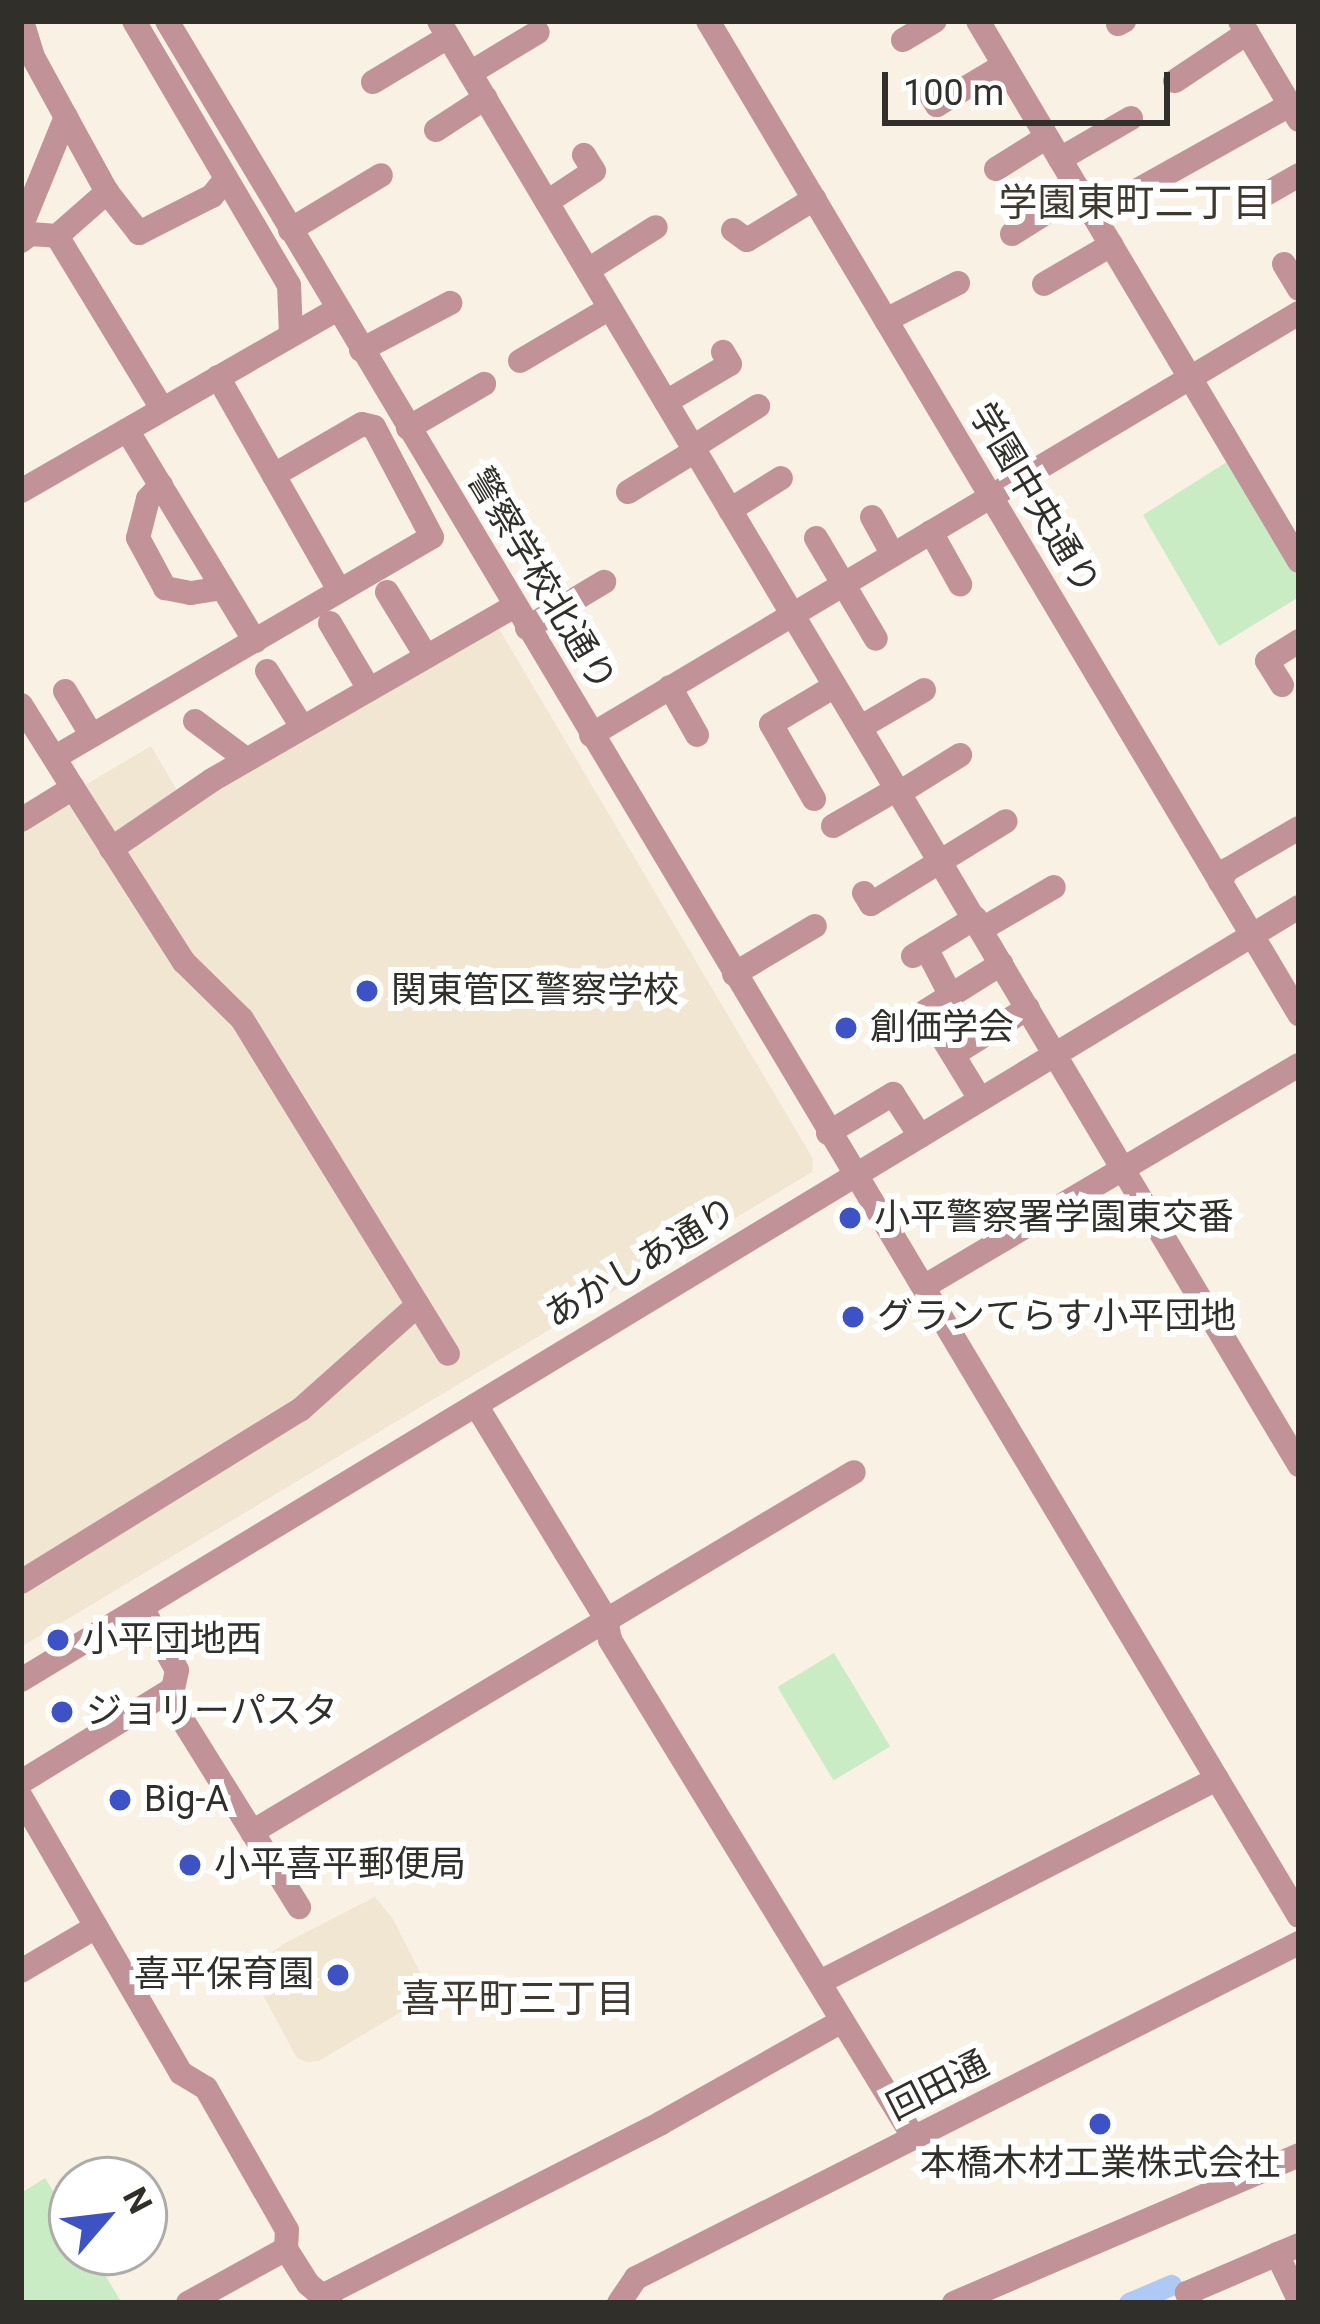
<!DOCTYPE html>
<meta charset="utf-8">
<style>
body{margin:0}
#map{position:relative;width:1320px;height:2324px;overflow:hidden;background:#f8f1e4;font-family:Roboto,"Noto Sans JP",sans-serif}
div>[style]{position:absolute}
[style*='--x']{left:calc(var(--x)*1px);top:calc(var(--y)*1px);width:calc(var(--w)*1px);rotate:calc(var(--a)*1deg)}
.built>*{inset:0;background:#f0e6d2}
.green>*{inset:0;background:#caecc5;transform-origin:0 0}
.canal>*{height:21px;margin:-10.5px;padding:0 10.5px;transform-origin:10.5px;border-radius:10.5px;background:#aec9f3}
.minor>*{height:24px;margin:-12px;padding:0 12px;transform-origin:12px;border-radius:12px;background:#c19297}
.dots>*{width:33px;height:33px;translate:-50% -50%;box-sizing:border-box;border:6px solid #fff;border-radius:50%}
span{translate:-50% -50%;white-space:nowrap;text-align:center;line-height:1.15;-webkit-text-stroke:12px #fff;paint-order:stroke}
.street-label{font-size:36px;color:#312f2a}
.poi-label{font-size:36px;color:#312f2a}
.left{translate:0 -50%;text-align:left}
.right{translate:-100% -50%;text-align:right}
.neighbourhood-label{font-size:39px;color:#3e392f}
.frame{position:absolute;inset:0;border:24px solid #312f2a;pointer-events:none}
.north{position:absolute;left:48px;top:2156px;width:120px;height:120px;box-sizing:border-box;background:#fff;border:3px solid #adacaa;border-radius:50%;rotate:62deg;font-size:33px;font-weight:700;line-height:48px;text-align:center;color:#312f2a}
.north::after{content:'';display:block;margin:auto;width:42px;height:54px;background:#3d52c5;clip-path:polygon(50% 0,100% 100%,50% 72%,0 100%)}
.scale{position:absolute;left:882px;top:72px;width:288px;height:54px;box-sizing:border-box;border:6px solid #312f2a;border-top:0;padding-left:15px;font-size:36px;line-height:42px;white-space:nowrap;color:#312f2a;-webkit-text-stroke:9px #fff;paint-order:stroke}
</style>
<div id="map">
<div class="built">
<i style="clip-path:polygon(498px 627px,813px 1159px,812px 1172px,21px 1647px,21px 823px,151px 746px,187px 807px)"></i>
<i style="clip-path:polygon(375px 1897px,393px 1919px,431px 1994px,319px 2061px,307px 2062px,297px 2058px,249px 1969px,285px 1943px)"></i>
</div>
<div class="green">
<i style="clip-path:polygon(1230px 460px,1299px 576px,1299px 597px,1219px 646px,1143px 515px)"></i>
<i style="left:834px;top:1653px;width:109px;height:66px;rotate:59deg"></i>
<i style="clip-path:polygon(45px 2178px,72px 2221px,72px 2252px,91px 2252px,122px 2303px,21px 2303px,21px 2193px)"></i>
</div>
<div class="canal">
<i style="--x:1129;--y:2303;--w:46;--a:-23.2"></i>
</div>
<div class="minor">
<i style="--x:22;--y:21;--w:38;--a:73"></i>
<i style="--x:33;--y:57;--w:154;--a:61.3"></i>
<i style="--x:107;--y:192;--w:52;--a:52"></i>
<i style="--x:139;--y:233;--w:82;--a:-26.9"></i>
<i style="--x:212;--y:196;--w:22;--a:-51"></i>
<i style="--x:134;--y:21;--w:306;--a:59.6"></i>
<i style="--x:289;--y:285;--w:50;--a:87.7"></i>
<i style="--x:167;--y:21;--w:2207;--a:59.15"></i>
<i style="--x:439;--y:21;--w:1681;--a:59.22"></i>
<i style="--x:708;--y:21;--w:1156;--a:59.24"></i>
<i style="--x:978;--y:21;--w:628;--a:59.27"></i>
<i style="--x:1240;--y:21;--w:115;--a:59.2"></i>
<i style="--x:1118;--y:24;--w:7;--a:-27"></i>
<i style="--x:903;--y:40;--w:37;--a:-31"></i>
<i style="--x:470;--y:73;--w:79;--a:-31.1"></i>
<i style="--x:1175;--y:81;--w:87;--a:-33.7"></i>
<i style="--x:373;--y:82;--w:87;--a:-31"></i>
<i style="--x:930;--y:94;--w:13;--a:58"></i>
<i style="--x:937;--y:105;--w:78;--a:-30.8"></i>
<i style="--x:436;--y:130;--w:59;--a:-33.1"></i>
<i style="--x:1060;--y:159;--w:82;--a:-30"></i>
<i style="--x:996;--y:169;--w:60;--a:-32.1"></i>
<i style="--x:1259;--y:198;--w:46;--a:-29.9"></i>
<i style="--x:547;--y:202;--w:56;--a:-33.4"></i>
<i style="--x:594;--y:171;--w:19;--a:-122"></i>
<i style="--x:1093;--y:215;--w:226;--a:-29.2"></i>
<i style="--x:21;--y:227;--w:119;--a:-67.8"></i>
<i style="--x:290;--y:230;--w:106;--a:-31.1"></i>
<i style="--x:733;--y:230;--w:17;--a:36"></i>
<i style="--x:747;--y:240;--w:79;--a:-31.5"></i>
<i style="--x:1012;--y:234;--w:79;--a:-32.1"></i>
<i style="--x:57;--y:236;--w:202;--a:58.7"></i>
<i style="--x:21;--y:241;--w:11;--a:-38"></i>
<i style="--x:30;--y:234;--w:27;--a:4"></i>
<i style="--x:57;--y:236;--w:67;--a:-41.3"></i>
<i style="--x:1284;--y:264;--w:29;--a:59"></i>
<i style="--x:588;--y:270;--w:80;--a:-32.3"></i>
<i style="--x:1044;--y:284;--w:78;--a:-30.2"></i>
<i style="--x:886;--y:320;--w:81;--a:-27.2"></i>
<i style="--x:361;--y:350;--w:101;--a:-27.8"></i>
<i style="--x:520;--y:361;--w:104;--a:-30.5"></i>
<i style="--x:218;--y:377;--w:243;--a:60.4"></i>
<i style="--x:666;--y:402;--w:74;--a:-30.7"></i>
<i style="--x:730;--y:364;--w:14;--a:-120"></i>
<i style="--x:408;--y:428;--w:88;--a:-30.1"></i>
<i style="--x:127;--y:430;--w:247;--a:58.8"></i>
<i style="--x:693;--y:447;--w:77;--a:-32.2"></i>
<i style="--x:161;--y:485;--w:19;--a:133"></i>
<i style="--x:148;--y:499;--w:40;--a:104.4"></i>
<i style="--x:138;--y:538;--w:57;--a:61.6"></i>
<i style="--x:165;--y:588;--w:26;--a:11"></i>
<i style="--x:191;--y:593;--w:32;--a:-9"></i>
<i style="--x:21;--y:491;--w:365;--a:-29.9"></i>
<i style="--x:628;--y:492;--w:79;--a:-31.5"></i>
<i style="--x:730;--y:510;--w:60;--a:-32.1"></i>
<i style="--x:872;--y:517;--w:43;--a:61.1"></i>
<i style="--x:931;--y:532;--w:60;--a:60.9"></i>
<i style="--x:816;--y:538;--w:117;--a:59.3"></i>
<i style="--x:387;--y:592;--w:75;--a:58.6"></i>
<i style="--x:330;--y:623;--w:77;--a:59.4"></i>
<i style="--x:527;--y:628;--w:90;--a:-30.9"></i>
<i style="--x:267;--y:671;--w:66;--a:58"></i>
<i style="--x:1282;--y:685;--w:28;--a:-122"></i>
<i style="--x:1267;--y:661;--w:38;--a:-32"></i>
<i style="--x:670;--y:687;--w:55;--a:60.6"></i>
<i style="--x:65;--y:691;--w:52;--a:59"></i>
<i style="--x:21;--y:705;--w:98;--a:57.9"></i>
<i style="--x:195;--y:721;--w:64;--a:36.7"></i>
<i style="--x:861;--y:727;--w:73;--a:-30.4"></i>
<i style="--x:591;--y:735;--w:824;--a:-30.8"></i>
<i style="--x:57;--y:756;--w:434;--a:-30.3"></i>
<i style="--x:432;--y:537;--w:124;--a:-117.8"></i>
<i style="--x:374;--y:427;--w:12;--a:-166"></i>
<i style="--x:362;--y:424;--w:102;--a:149.9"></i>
<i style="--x:899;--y:793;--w:72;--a:-31.9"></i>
<i style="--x:814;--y:799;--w:86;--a:-119.8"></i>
<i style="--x:771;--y:724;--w:74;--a:-30.7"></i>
<i style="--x:21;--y:820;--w:61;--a:-31.6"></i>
<i style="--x:73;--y:788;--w:206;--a:57.5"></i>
<i style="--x:184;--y:962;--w:81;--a:44.5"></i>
<i style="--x:242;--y:1019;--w:393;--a:58.4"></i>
<i style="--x:833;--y:826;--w:74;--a:-30"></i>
<i style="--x:111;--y:849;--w:122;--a:-34.3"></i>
<i style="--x:212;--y:780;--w:349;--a:-29.9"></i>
<i style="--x:1220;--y:882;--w:14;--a:-60"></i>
<i style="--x:1227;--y:870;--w:83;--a:-30.3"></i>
<i style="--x:864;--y:893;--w:13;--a:58"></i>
<i style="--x:871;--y:904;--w:158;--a:-31.6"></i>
<i style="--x:982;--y:929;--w:83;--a:-30.3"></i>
<i style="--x:926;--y:948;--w:52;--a:62.4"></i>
<i style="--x:913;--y:956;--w:73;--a:-31.5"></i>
<i style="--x:734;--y:974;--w:94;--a:-30.7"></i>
<i style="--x:954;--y:1054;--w:87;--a:-31.9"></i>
<i style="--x:980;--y:1099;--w:103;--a:-121.5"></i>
<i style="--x:926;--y:1011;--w:89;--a:-32.1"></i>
<i style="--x:828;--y:1133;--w:76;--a:-31"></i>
<i style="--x:893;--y:1094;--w:50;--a:57.3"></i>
<i style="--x:925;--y:1286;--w:434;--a:-30.6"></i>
<i style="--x:476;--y:1405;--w:250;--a:58.7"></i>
<i style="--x:606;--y:1619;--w:21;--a:79"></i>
<i style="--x:610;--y:1640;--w:583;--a:58.6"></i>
<i style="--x:21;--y:1582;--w:328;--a:-31.7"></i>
<i style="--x:300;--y:1410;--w:158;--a:-41.7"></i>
<i style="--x:21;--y:1680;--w:1494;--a:-31.17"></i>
<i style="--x:167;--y:1695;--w:250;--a:58.1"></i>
<i style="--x:21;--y:1782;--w:178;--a:-31.5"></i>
<i style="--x:173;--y:1689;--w:19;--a:-78"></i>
<i style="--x:177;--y:1670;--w:71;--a:-119.4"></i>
<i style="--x:21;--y:1797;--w:319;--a:59.9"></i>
<i style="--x:181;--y:2073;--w:29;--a:31"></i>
<i style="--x:206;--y:2088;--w:163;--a:60.3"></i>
<i style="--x:287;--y:2230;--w:19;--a:93"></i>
<i style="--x:286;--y:2249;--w:41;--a:57.8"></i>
<i style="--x:308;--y:2284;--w:30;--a:40"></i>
<i style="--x:252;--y:1832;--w:701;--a:-30.88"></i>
<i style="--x:21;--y:1971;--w:87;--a:-30.4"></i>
<i style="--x:820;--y:1982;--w:446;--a:-27.1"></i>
<i style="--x:1277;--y:2254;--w:51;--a:64.4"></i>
<i style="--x:326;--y:2294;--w:376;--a:-27"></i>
<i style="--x:661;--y:2123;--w:208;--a:-29.4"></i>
<i style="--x:188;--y:2303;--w:112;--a:-28.9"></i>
<i style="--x:619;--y:2303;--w:30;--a:-56"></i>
<i style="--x:636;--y:2278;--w:743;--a:-26.81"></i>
<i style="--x:954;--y:2303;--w:375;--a:-23.2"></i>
<i style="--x:1191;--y:2303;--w:11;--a:-112"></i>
<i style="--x:1187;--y:2293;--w:122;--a:-23.2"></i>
</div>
<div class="dots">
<i style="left:367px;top:991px;background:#3d52c5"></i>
<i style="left:846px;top:1028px;background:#3d52c5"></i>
<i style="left:850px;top:1218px;background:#3d52c5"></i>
<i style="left:853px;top:1317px;background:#3d52c5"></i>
<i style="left:58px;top:1640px;background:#3d52c5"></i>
<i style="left:62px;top:1712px;background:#3d52c5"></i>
<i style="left:120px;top:1800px;background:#3d52c5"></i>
<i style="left:190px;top:1865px;background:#3d52c5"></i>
<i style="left:338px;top:1975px;background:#3d52c5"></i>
<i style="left:1100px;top:2124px;background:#3d52c5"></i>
</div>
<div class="street-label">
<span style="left:1034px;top:499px;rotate:59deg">学園中央通り</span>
<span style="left:541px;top:580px;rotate:59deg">警察学校北通り</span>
<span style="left:641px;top:1263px;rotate:-31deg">あかしあ通り</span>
<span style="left:938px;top:2086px;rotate:-27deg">回田通</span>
</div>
<div class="poi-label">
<span class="left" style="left:391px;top:991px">関東管区警察学校</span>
<span class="left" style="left:870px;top:1028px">創価学会</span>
<span class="left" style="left:874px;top:1218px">小平警察署学園東交番</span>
<span class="left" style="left:877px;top:1317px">グランてらす小平団地</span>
<span class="left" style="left:82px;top:1640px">小平団地西</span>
<span class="left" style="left:86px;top:1712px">ジョリーパスタ</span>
<span class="left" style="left:144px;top:1800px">Big-A</span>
<span class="left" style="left:214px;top:1865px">小平喜平郵便局</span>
<span class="right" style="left:314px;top:1975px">喜平保育園</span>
<span style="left:1100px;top:2164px">本橋木材工業株式会社</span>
</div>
<div class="neighbourhood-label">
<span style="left:1135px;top:203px">学園東町二丁目</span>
<span style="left:518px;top:1999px">喜平町三丁目</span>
</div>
<div class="frame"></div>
<div class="north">N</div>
<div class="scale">100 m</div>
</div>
